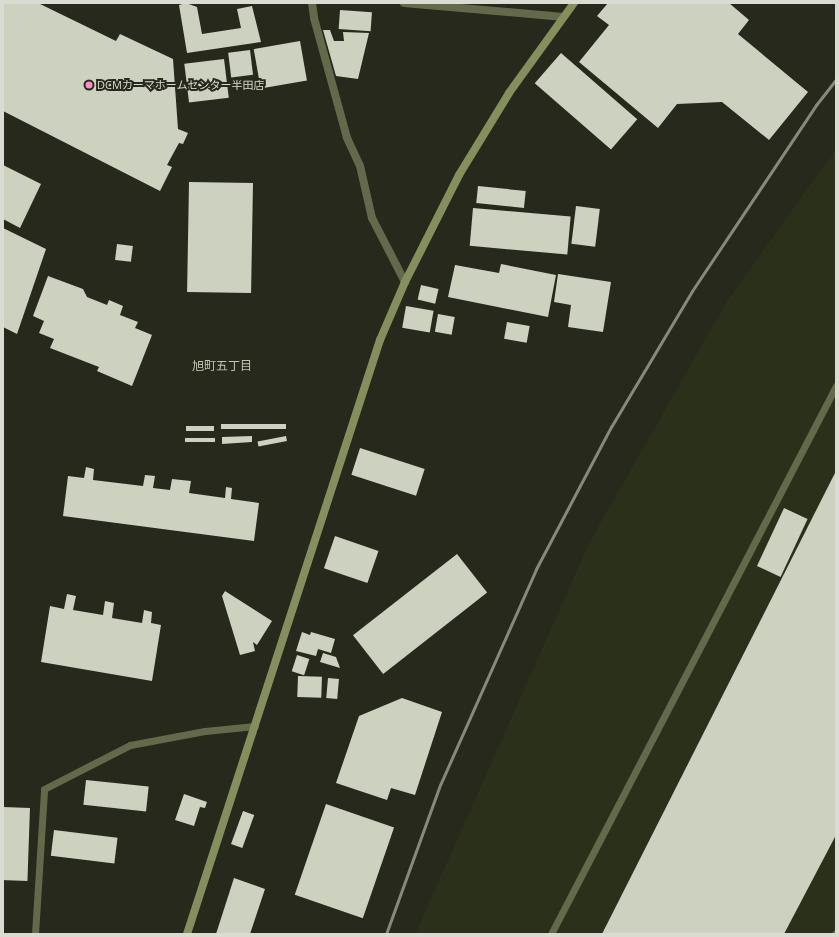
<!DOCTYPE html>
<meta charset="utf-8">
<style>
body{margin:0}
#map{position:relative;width:839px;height:937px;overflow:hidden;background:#26291b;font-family:"Open Sans","Noto Sans JP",sans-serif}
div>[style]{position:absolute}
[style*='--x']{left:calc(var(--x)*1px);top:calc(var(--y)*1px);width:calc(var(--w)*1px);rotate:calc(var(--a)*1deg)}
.built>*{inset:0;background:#2b301b}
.building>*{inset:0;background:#cdd1bf;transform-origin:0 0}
.lane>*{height:7px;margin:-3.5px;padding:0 3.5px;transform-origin:3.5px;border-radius:3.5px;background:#636a4b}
.street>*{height:8px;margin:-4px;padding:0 4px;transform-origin:4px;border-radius:4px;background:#636a4b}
.secondary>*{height:8px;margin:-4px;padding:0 4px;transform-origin:4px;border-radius:4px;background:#848f5d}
.rail>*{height:3px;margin:-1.5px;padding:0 1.5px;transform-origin:1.5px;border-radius:1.5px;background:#87897e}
.dots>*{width:11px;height:11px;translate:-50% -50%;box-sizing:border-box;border:2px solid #26291b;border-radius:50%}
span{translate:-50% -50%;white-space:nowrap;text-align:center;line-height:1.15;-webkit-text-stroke:4px #26291b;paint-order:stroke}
.poi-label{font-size:11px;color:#dadcd3}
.left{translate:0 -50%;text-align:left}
.neighbourhood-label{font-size:12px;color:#c1c5b3}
.frame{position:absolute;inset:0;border:4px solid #dadcd3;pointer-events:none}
</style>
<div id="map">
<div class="built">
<i style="clip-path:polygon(836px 149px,836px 934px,415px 934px,589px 543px,727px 301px)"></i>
</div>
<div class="building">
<i style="clip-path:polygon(3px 3px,38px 3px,116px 41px,120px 34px,173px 59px,178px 129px,188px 133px,183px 144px,179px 143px,167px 165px,172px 167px,160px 191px,3px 111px)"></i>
<i style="clip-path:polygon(186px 3px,197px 7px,202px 34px,241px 28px,237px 9px,252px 6px,261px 42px,187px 53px,179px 5px)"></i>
<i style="clip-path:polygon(608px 3px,729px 3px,749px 20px,738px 34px,808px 92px,769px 140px,722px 102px,677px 104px,658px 128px,579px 62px,609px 25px,597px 16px)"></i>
<i style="left:340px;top:10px;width:32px;height:19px;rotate:4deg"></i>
<i style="clip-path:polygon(323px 30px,330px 30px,334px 41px,344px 41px,343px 32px,369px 33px,358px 79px,336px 76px)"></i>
<i style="left:300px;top:41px;width:40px;height:47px;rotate:80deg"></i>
<i style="left:250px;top:50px;width:25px;height:22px;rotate:83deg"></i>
<i style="left:561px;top:53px;width:101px;height:40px;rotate:41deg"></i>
<i style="left:224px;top:59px;width:39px;height:40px;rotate:83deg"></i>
<i style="clip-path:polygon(3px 165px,41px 184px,20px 228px,3px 219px)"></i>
<i style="left:189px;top:182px;width:64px;height:110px;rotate:1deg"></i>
<i style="left:478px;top:186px;width:48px;height:17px;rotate:6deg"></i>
<i style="left:576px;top:206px;width:24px;height:38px;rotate:7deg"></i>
<i style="left:473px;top:208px;width:98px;height:38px;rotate:5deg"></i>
<i style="clip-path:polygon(3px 228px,46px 249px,17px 334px,3px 327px)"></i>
<i style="left:117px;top:244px;width:16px;height:16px;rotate:7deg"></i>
<i style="clip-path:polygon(501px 264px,556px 275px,548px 317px,448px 297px,455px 265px,499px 273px)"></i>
<i style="clip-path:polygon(558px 274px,611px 282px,603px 332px,568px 327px,571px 305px,554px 302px)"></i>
<i style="clip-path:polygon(48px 276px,83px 289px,87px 297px,107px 305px,109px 300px,123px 306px,120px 315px,138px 322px,135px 328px,152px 335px,132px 386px,97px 371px,99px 367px,50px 348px,54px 339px,39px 333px,44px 321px,33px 316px)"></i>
<i style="left:421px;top:285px;width:18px;height:15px;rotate:13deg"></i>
<i style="left:406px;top:306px;width:28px;height:22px;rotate:10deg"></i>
<i style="left:438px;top:314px;width:17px;height:18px;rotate:10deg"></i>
<i style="left:507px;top:322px;width:23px;height:17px;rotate:10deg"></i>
<i style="left:286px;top:424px;width:5px;height:65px;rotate:90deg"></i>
<i style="left:214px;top:426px;width:5px;height:28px;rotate:90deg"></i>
<i style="clip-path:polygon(252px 436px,252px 442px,222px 444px,222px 437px)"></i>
<i style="left:286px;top:436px;width:5px;height:29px;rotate:79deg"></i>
<i style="left:215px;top:438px;width:4px;height:30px;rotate:90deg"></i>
<i style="left:360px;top:448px;width:68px;height:28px;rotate:18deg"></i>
<i style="clip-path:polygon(86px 467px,94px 469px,93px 480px,143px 486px,145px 475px,155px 476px,153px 488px,170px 490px,172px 479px,191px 481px,189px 493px,225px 498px,226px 487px,232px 488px,231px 499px,259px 503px,254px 541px,63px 516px,68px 476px,84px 478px)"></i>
<i style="clip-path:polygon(836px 471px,836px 835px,784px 934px,602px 934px)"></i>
<i style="left:784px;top:508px;width:26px;height:64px;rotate:25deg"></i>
<i style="left:335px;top:536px;width:46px;height:34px;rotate:19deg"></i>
<i style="left:457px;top:554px;width:49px;height:132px;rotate:52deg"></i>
<i style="clip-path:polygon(225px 591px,272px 621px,257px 645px,253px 642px,255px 651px,240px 655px,222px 596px)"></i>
<i style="clip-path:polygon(67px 594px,76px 596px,73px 610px,103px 615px,105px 601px,114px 603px,112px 618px,142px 623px,144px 610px,152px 612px,151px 623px,161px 625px,152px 681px,41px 662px,50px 606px,64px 609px)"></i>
<i style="clip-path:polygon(302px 632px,310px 635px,311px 632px,335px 639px,331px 653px,318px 649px,316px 656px,296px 651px)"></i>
<i style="clip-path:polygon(323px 653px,336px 657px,340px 668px,320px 662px)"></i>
<i style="left:297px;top:655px;width:13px;height:17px;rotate:18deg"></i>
<i style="left:298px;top:676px;width:24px;height:21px;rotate:2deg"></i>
<i style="left:328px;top:678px;width:11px;height:20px;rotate:5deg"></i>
<i style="clip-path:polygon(402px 698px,442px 712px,415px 795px,391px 788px,387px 800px,336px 783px,359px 716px)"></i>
<i style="left:86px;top:780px;width:63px;height:25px;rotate:6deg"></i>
<i style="clip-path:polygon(184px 794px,207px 802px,205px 808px,200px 807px,194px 826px,175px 820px)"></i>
<i style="left:326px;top:804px;width:72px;height:96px;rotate:19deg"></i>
<i style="left:3px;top:807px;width:27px;height:73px;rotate:2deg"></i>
<i style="left:243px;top:811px;width:12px;height:35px;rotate:20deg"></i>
<i style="left:54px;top:830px;width:64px;height:26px;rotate:7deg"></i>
<i style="clip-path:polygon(234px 878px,265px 889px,250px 934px,216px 934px)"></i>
</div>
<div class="lane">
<i style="--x:35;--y:934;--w:145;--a:-86.4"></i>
<i style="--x:44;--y:789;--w:97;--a:-27.1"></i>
<i style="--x:130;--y:745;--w:76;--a:-10.6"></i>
<i style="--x:205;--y:731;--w:50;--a:-5.7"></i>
<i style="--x:551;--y:934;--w:618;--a:-62.52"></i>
<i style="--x:835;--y:934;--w:1;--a:-45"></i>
</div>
<div class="street">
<i style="--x:312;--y:3;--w:15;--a:82"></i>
<i style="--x:314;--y:18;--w:124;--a:74.6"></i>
<i style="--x:347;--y:138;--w:31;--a:65"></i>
<i style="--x:360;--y:166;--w:53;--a:77"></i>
<i style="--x:372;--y:218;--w:72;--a:62.7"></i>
<i style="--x:404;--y:3;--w:160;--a:5"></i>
</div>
<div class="secondary">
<i style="--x:187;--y:934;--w:625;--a:-72"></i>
<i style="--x:380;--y:340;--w:63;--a:-66.7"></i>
<i style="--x:405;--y:282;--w:120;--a:-63.2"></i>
<i style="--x:459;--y:175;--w:96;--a:-58.6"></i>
<i style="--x:509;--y:93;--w:111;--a:-54.2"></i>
</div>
<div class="rail">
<i style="--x:386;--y:934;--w:158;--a:-70.1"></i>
<i style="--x:440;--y:785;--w:236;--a:-66"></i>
<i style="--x:536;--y:569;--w:161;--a:-62.2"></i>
<i style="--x:611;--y:427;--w:158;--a:-59.2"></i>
<i style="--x:692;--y:291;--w:224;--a:-56.3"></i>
<i style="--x:816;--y:105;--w:33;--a:-52"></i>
</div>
<div class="dots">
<i style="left:89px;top:85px;background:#fb8fc4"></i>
</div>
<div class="poi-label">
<span class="left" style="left:97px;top:85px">DCMカーマホームセンター半田店</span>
</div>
<div class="neighbourhood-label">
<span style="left:222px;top:366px">旭町五丁目</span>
</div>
<div class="frame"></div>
</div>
